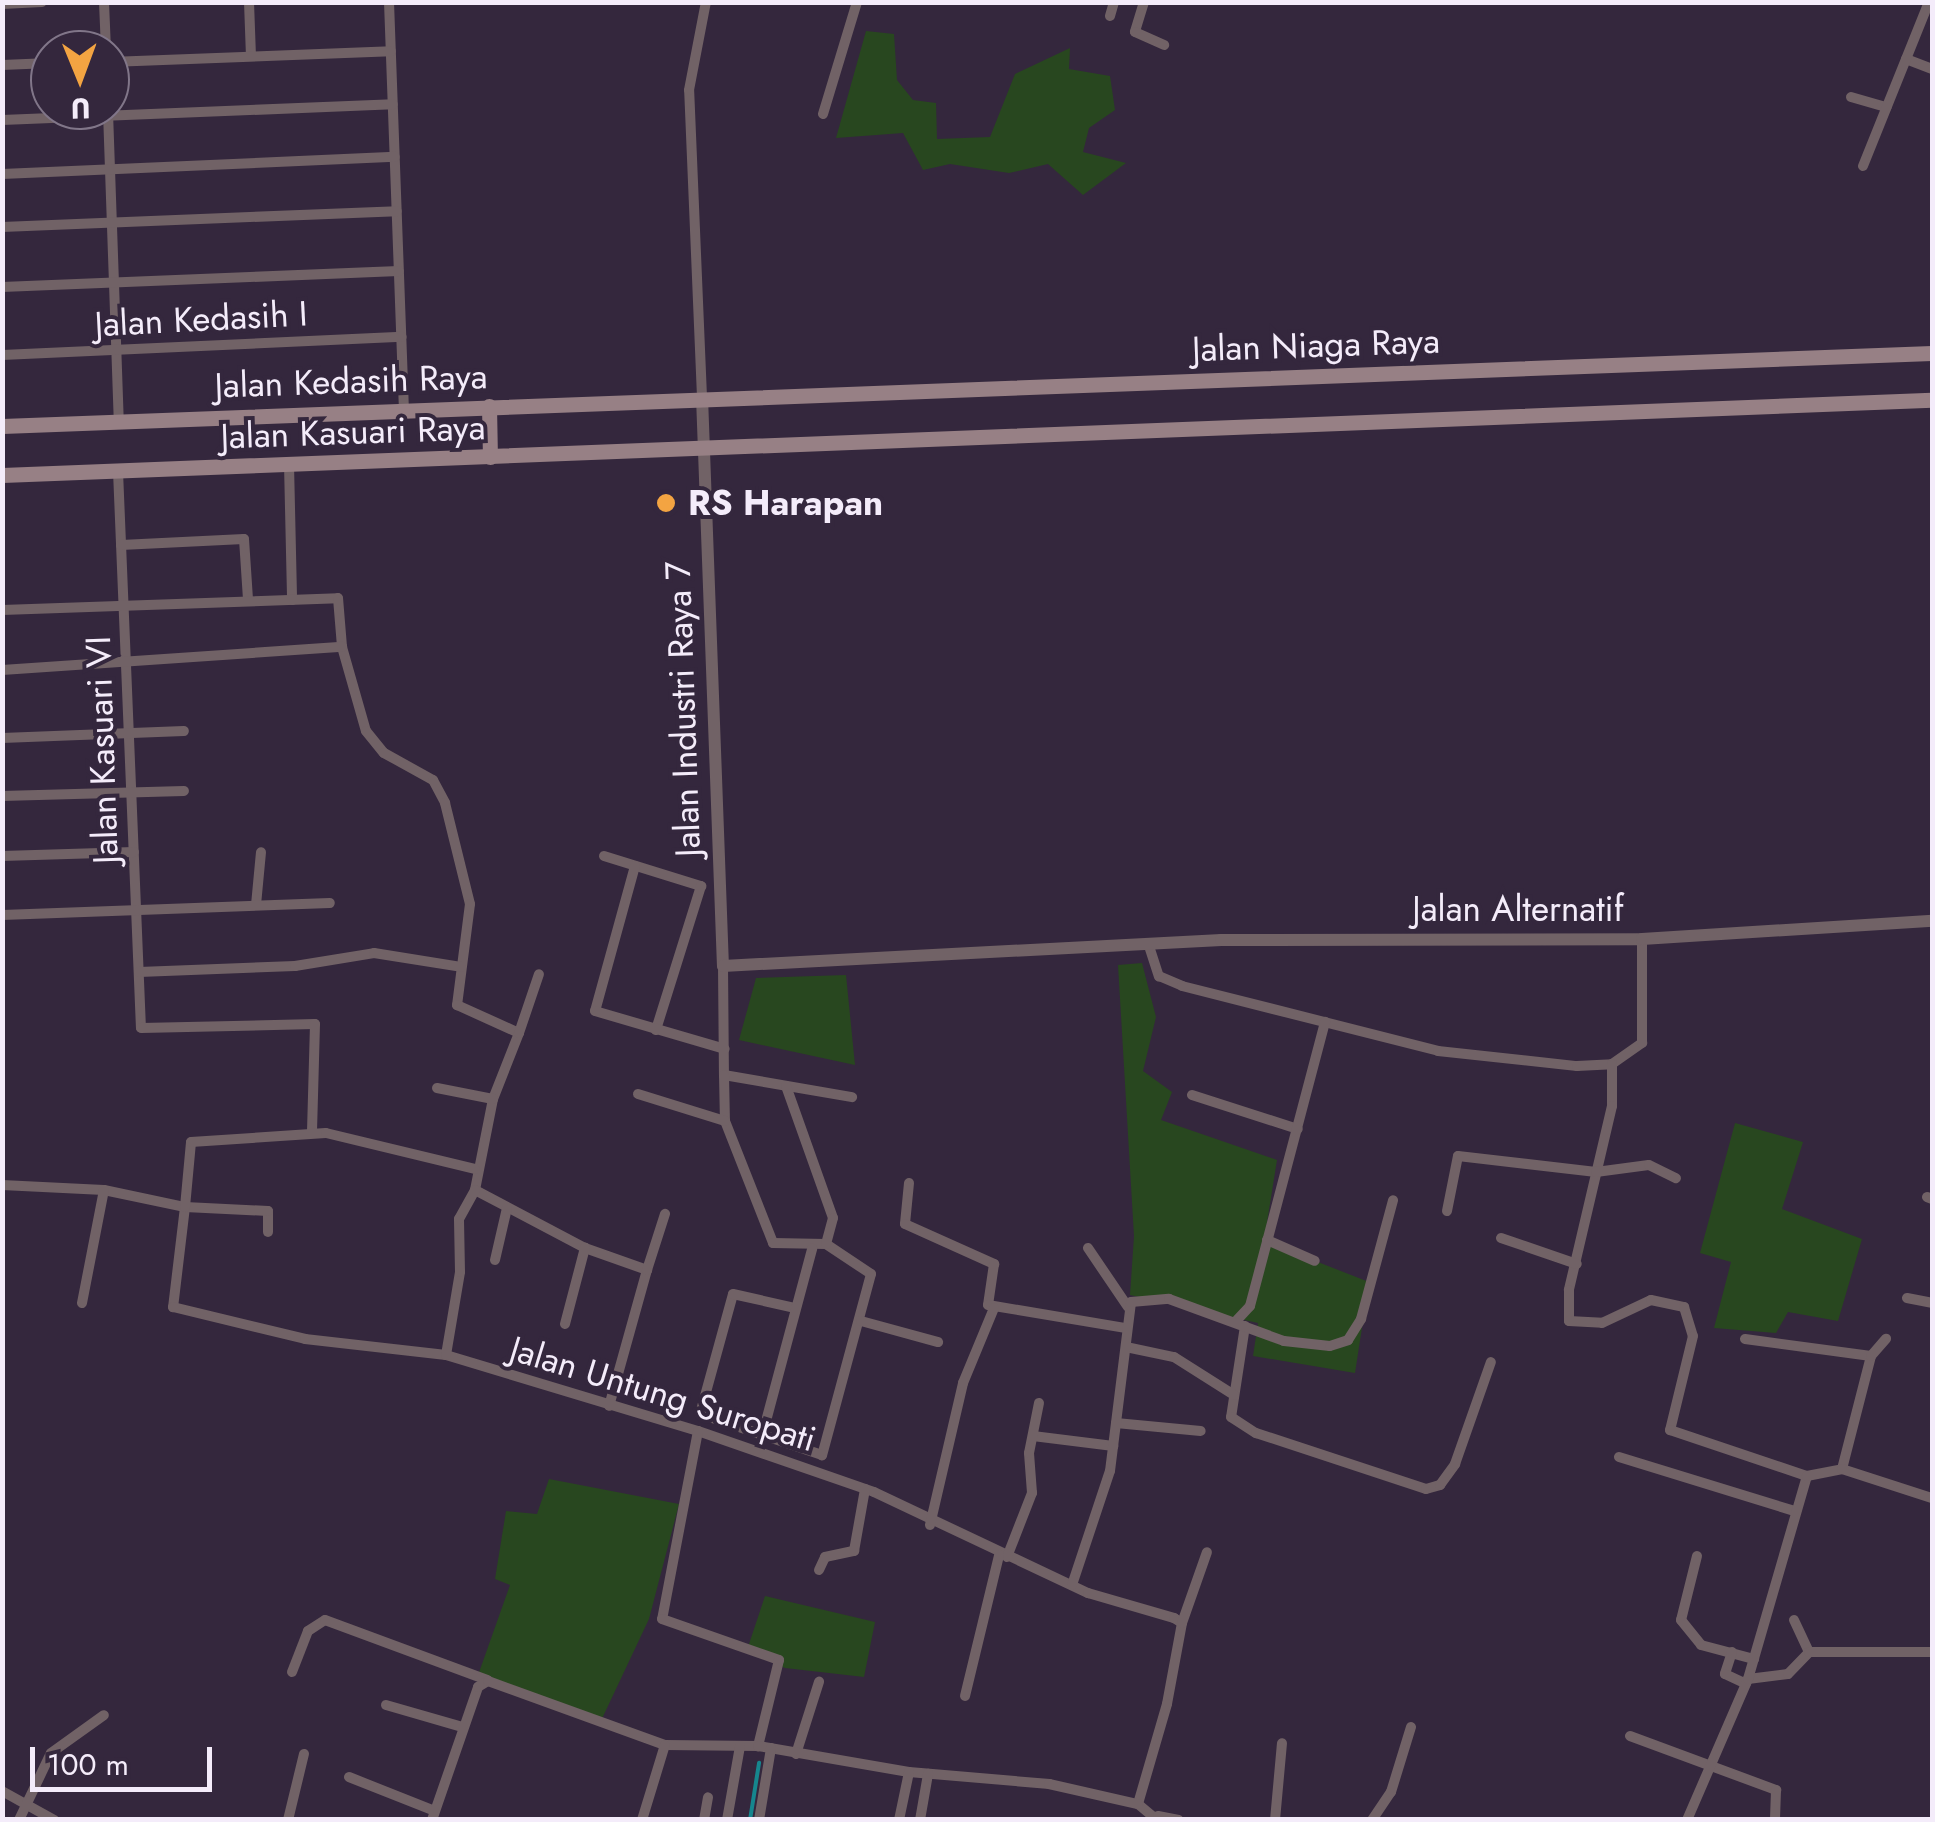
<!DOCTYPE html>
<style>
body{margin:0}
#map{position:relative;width:1935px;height:1822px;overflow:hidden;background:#34273d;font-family:Jost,sans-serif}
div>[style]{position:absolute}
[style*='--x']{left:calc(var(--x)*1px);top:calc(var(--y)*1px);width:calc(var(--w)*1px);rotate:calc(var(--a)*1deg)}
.green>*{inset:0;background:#28471f}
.stream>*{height:4px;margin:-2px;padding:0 2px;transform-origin:2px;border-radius:2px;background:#16868e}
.minor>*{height:10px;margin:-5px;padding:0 5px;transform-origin:5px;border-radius:5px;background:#716266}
.tertiary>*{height:12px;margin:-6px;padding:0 6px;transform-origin:6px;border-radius:6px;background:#716266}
.secondary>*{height:15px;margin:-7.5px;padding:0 7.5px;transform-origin:7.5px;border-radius:7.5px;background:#978085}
.dots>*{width:28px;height:28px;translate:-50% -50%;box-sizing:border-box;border:5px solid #34273d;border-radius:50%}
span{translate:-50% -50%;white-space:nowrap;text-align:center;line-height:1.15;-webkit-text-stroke:8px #34273d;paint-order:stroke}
.street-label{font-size:35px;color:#f4ecfa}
.poi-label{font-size:35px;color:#f4ecfa;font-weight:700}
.left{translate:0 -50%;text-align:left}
.frame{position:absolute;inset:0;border:5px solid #f4ecfa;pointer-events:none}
.north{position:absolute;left:30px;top:30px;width:100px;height:100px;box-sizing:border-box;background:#34273d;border:2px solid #817689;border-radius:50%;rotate:179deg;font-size:28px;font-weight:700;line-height:40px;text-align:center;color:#f4ecfa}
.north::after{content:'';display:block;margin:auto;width:35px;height:45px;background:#f3a442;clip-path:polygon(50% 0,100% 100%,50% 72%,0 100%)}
.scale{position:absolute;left:30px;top:1747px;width:182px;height:45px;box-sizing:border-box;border:5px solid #f4ecfa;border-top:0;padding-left:12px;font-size:30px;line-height:35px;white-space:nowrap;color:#f4ecfa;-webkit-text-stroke:8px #34273d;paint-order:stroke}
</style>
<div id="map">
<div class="green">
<i style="clip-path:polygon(866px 31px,894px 34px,897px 80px,913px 100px,936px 103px,937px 139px,990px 137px,1015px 74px,1070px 48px,1069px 69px,1110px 76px,1115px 110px,1089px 128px,1083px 152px,1126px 163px,1083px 195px,1048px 164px,1009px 173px,950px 164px,923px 170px,903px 133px,836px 138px)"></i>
<i style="clip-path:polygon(1142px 963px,1156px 1017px,1143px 1071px,1172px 1092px,1161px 1120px,1277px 1160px,1264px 1241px,1369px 1282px,1355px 1373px,1253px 1356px,1258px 1323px,1130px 1295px,1134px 1236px,1118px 965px)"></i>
<i style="clip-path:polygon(846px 975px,855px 1065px,739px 1040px,756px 978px)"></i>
<i style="clip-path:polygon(1735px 1123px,1803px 1142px,1782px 1209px,1862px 1239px,1838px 1321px,1788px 1312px,1776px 1333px,1714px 1328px,1731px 1262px,1700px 1253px)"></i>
<i style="clip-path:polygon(549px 1479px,679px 1504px,649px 1619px,599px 1725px,477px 1678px,510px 1585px,495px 1579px,506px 1511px,537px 1514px)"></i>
<i style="clip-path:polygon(765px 1596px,875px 1622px,864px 1677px,785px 1668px,747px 1650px)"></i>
</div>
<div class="stream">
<i style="--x:750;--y:1820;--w:58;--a:-81"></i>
</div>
<div class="minor">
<i style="--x:104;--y:2;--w:48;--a:87.6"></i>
<i style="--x:249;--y:2;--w:54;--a:87.9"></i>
<i style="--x:389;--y:2;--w:407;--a:87.9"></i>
<i style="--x:1144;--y:2;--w:31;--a:107"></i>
<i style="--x:1135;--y:32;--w:32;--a:24"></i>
<i style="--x:2;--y:4;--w:40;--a:-2.9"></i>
<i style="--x:1110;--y:16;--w:15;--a:-74"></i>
<i style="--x:1906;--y:59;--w:28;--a:21"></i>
<i style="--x:110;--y:62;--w:281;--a:-2.2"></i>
<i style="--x:2;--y:65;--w:48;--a:-2.4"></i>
<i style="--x:1851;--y:97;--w:37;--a:16"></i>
<i style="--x:108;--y:112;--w:309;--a:88"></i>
<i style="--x:823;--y:114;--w:117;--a:-73.1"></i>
<i style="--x:2;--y:120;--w:391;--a:-2.3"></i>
<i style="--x:1863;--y:166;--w:177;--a:-68.1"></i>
<i style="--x:2;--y:174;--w:393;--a:-2.5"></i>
<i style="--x:2;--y:227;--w:395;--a:-2.3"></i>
<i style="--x:2;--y:287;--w:397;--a:-2.3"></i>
<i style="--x:2;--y:355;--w:400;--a:-2.6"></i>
<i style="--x:702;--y:397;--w:307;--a:-92.4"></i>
<i style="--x:689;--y:90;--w:90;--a:-79.1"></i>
<i style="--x:289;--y:464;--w:136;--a:88.7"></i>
<i style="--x:118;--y:471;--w:557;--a:87.64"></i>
<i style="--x:141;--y:1028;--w:174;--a:-1.3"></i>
<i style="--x:315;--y:1024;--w:108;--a:91.6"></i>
<i style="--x:121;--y:545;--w:123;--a:-2.8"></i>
<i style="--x:244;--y:539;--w:61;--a:86.2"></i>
<i style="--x:2;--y:610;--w:336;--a:-2"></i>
<i style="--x:338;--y:598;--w:49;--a:85.3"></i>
<i style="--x:342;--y:647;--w:87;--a:74.1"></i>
<i style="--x:366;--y:731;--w:28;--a:51"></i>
<i style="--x:384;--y:753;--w:56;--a:28.9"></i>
<i style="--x:433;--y:780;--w:26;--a:62"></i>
<i style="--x:445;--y:803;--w:104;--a:76.1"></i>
<i style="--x:470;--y:904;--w:102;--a:97.3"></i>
<i style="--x:457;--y:1005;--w:68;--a:24.3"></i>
<i style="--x:519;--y:1033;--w:71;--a:111.5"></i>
<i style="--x:493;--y:1099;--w:93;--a:101.2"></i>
<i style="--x:475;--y:1190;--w:124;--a:27.8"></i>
<i style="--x:585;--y:1248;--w:66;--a:19.5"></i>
<i style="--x:647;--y:1270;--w:141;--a:105.6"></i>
<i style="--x:2;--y:670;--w:341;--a:-3.9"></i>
<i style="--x:2;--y:738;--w:182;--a:-2.2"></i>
<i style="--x:2;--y:796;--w:182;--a:-1.6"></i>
<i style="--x:2;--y:856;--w:132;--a:-1.7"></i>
<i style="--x:604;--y:856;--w:102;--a:17.2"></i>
<i style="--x:701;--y:886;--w:151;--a:107.4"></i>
<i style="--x:635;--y:866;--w:150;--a:105.4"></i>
<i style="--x:595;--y:1011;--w:135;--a:16.3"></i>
<i style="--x:256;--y:905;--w:53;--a:-84.6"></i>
<i style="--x:2;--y:915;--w:328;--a:-2.1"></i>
<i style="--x:1149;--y:946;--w:32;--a:72"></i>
<i style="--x:1159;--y:976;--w:25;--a:23"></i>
<i style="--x:1182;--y:986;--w:264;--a:14.2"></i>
<i style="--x:1438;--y:1051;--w:140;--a:6.2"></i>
<i style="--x:1577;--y:1066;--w:35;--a:-3"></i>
<i style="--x:1612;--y:1064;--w:37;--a:-35"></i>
<i style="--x:1642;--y:1043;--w:104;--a:-90"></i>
<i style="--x:723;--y:966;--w:109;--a:89.5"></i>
<i style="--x:724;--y:1075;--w:130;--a:9.8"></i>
<i style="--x:139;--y:972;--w:156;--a:-2.2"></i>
<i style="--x:295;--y:966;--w:80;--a:-9.3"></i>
<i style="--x:374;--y:953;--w:88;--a:9.1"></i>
<i style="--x:519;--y:1033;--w:62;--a:-71.3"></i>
<i style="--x:1612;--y:1064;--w:42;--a:90"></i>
<i style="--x:1612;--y:1106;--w:189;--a:103.2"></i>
<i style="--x:1569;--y:1290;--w:31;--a:90"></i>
<i style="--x:1569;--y:1321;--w:33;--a:3"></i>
<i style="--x:1602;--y:1323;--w:54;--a:-25.1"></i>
<i style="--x:1651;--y:1300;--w:34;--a:12"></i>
<i style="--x:1684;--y:1307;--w:30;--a:73"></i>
<i style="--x:1693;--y:1336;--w:97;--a:103.7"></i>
<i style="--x:1670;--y:1430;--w:145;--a:18.6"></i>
<i style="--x:724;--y:1075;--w:46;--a:88.8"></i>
<i style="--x:725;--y:1121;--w:131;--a:68.5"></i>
<i style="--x:773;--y:1243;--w:53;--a:1.1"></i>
<i style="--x:826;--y:1244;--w:54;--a:33.7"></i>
<i style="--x:871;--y:1274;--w:188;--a:105.1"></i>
<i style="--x:822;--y:1455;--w:129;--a:-161.4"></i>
<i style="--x:700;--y:1414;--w:124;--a:-74.6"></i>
<i style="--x:733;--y:1294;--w:64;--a:12.7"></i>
<i style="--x:786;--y:1086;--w:140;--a:70.4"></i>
<i style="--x:833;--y:1218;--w:27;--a:105"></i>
<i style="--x:437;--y:1088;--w:57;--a:11.1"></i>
<i style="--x:638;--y:1094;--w:91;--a:17.2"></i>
<i style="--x:1192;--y:1095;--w:111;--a:17.8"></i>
<i style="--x:909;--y:1183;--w:41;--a:95.6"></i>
<i style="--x:905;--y:1224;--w:98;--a:24.2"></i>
<i style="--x:994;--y:1264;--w:41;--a:98.3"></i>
<i style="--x:988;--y:1305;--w:140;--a:9.5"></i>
<i style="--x:2;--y:1185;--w:102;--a:2.8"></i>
<i style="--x:104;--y:1190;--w:83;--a:11.9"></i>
<i style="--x:185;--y:1207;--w:101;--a:96.8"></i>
<i style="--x:173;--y:1307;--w:136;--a:13.6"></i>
<i style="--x:305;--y:1339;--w:142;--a:6.5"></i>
<i style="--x:446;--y:1355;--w:263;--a:16.8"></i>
<i style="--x:698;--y:1431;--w:186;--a:19.1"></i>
<i style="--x:874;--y:1492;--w:237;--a:25.3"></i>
<i style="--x:1088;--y:1593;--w:90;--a:16.2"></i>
<i style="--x:1174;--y:1618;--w:9;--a:32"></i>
<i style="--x:1182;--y:1623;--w:82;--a:100.5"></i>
<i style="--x:1167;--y:1704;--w:104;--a:106.2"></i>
<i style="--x:1138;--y:1804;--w:25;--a:40"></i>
<i style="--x:1927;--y:1197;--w:5;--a:22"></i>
<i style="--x:1447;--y:1211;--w:56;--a:-78.7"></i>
<i style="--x:1458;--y:1156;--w:139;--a:6.6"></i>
<i style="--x:1596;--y:1172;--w:53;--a:-7.5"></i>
<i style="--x:1649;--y:1165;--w:30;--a:26"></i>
<i style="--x:268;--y:1232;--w:21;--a:-90"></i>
<i style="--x:268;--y:1211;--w:83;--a:-177.2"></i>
<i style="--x:185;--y:1207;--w:65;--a:-84.7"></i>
<i style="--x:191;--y:1142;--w:135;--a:-3.8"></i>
<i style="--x:326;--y:1133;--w:153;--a:13.6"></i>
<i style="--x:1501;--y:1238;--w:80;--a:18.9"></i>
<i style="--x:1267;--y:1240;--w:52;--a:23.6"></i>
<i style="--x:1088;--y:1248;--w:71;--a:55.9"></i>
<i style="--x:495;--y:1260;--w:53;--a:-77"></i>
<i style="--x:647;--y:1270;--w:59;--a:-72.2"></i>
<i style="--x:1907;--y:1298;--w:25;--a:11"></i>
<i style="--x:82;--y:1303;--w:115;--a:-79"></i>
<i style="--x:1237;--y:1320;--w:19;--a:-47"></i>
<i style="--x:1250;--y:1306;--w:294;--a:-75.2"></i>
<i style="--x:861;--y:1321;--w:80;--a:15.3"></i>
<i style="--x:565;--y:1324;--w:79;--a:-75.3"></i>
<i style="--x:1245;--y:1326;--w:92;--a:98.7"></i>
<i style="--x:1231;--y:1417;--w:30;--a:33"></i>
<i style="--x:1256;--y:1433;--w:179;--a:18.2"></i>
<i style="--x:1426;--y:1489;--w:15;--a:-16"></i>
<i style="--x:1440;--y:1485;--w:26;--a:-54"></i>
<i style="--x:1455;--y:1464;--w:108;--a:-70.6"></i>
<i style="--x:1745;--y:1339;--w:127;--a:7.7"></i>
<i style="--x:1126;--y:1347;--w:49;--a:11.8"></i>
<i style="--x:1174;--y:1357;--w:71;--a:32.3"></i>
<i style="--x:446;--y:1355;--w:84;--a:-80.4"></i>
<i style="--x:460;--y:1272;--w:53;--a:-91.1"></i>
<i style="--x:459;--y:1219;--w:33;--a:-61"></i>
<i style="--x:1116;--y:1423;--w:85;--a:5.4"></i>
<i style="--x:698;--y:1431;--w:191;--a:100.8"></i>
<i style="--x:662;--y:1619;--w:124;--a:19.3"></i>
<i style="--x:779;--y:1660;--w:89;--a:103.7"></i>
<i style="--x:762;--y:1436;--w:194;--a:-75"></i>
<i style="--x:1033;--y:1436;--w:81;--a:7.1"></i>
<i style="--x:1619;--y:1457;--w:184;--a:17.1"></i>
<i style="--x:1842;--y:1469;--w:117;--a:-75.6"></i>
<i style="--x:1871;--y:1356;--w:23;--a:-49"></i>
<i style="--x:930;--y:1525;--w:146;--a:-76.9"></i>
<i style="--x:963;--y:1383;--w:81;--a:-67.5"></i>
<i style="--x:1697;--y:1556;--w:66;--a:104"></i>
<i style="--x:1681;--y:1620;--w:32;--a:51"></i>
<i style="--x:1701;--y:1645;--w:55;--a:14.8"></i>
<i style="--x:1007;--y:1557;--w:69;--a:-68.7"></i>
<i style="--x:1032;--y:1493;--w:40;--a:-94.3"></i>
<i style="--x:1029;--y:1453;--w:51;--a:-78.7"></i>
<i style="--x:819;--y:1570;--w:14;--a:-65"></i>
<i style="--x:825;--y:1557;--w:30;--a:-12"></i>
<i style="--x:854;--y:1551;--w:63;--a:-79.9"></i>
<i style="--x:1072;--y:1585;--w:120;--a:-71.6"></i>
<i style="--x:1110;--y:1471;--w:170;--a:-82.9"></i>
<i style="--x:1131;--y:1302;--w:38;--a:-5"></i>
<i style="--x:1169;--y:1299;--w:122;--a:20.1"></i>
<i style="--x:1284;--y:1341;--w:46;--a:6.2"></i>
<i style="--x:1330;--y:1346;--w:19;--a:-18"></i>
<i style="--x:1348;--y:1340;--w:25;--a:-58"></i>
<i style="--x:1361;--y:1319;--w:123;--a:-74.9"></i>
<i style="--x:1794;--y:1620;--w:35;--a:65"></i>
<i style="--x:1182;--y:1623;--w:75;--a:-70.6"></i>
<i style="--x:1732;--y:1652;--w:23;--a:108"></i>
<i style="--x:1725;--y:1674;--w:23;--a:25"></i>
<i style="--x:292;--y:1672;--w:44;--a:-68.7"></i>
<i style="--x:308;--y:1631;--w:20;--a:-33"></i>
<i style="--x:325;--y:1620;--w:173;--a:20.3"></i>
<i style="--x:1748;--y:1679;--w:40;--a:-7.1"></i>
<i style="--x:1788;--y:1674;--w:30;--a:-46"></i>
<i style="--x:1809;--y:1652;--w:123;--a:0"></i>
<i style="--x:965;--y:1696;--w:145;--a:-76.4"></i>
<i style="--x:386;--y:1705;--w:79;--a:16.1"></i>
<i style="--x:1630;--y:1736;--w:156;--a:20.3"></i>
<i style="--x:1776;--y:1790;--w:30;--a:92"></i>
<i style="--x:796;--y:1754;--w:76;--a:-72.3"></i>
<i style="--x:349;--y:1777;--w:92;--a:21.6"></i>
<i style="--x:2;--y:1791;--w:60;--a:29.1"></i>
<i style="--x:1158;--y:1816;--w:21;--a:11"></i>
<i style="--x:19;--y:1820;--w:74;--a:-64.5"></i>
<i style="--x:51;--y:1753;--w:65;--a:-35.6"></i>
<i style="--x:288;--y:1820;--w:68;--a:-76.4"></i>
<i style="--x:432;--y:1820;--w:141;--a:-70.9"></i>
<i style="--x:478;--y:1687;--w:12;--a:-31"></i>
<i style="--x:488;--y:1681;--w:188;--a:19.9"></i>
<i style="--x:665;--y:1745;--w:93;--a:0.6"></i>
<i style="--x:758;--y:1746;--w:153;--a:9.8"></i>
<i style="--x:909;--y:1772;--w:141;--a:4.9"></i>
<i style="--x:1049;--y:1784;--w:91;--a:12.7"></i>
<i style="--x:642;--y:1820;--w:78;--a:-73"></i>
<i style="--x:704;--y:1820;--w:23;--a:-80"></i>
<i style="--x:727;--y:1820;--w:75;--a:-80"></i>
<i style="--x:759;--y:1820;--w:73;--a:-80.5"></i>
<i style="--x:899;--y:1820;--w:49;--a:-78.2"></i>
<i style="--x:920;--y:1820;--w:47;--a:-80.1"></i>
<i style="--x:1275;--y:1820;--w:77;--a:-84.8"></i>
<i style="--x:1372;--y:1820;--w:34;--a:-56"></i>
<i style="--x:1391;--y:1792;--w:68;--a:-72.9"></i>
<i style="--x:1687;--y:1820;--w:154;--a:-66.6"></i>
<i style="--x:1748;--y:1679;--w:211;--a:-73.8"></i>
<i style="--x:1807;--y:1476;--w:36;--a:-11"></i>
<i style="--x:1842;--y:1469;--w:95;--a:17.9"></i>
</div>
<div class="tertiary">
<i style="--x:702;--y:397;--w:569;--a:87.89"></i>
<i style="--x:723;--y:966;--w:499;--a:-3"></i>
<i style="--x:1221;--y:940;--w:421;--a:-0.1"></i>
<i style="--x:1642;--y:939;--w:291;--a:-3.6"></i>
</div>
<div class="secondary">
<i style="--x:489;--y:406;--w:51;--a:88.9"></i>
<i style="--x:2;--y:426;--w:1931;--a:-2.17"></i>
<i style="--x:2;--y:475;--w:1931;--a:-2.23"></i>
</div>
<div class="dots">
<i style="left:666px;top:503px;background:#f3a442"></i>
</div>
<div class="street-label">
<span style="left:201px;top:319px;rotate:-3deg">Jalan Kedasih I</span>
<span style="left:1316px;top:345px;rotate:-2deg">Jalan Niaga Raya</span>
<span style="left:351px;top:381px;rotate:-2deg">Jalan Kedasih Raya</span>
<span style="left:353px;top:432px;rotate:-2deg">Jalan Kasuari Raya</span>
<span style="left:683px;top:709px;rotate:-92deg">Jalan Industri Raya 7</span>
<span style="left:102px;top:750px;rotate:-92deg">Jalan Kasuari VI</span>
<span style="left:1518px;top:909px">Jalan Alternatif</span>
<span style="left:663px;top:1394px;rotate:17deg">Jalan Untung Suropati</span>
</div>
<div class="poi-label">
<span class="left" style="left:688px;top:503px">RS Harapan</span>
</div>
<div class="frame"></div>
<div class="north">U</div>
<div class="scale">100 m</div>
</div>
